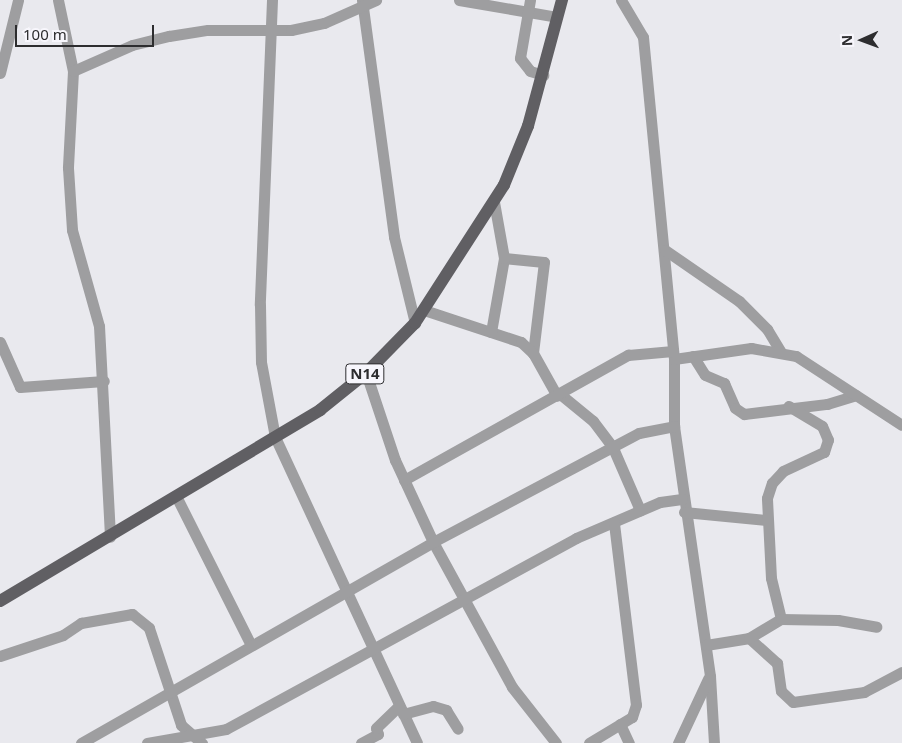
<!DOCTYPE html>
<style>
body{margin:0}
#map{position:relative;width:902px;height:743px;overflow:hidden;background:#e9e9ee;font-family:"Noto Sans",sans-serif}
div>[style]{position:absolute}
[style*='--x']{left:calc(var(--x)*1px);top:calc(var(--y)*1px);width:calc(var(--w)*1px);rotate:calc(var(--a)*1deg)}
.minor>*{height:11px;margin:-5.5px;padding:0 5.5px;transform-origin:5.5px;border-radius:5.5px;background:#9e9ea0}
.major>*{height:12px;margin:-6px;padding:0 6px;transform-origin:6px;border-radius:6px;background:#605f63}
span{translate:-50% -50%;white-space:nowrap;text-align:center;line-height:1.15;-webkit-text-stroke:4px #f7f6fc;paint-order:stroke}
.shield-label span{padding:1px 4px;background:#f7f6fc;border:1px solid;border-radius:4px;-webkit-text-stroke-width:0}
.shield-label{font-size:15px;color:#2d2d2f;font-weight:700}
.north{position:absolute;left:837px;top:15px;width:50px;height:50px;-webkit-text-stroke:4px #f7f6fc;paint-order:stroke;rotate:268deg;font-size:14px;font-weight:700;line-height:20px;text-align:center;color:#2d2d2f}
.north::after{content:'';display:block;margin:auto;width:18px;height:22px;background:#2d2d2f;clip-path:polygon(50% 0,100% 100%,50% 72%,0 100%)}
.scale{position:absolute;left:15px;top:25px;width:139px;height:22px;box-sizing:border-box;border:2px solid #2d2d2f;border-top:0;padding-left:6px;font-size:15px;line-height:18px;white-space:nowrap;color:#2d2d2f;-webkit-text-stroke:4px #f7f6fc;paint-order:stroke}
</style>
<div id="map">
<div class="minor">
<i style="--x:58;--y:0;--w:73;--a:78.1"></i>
<i style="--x:73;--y:71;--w:97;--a:93"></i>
<i style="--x:68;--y:168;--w:62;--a:86.3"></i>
<i style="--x:72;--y:230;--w:100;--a:74.3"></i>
<i style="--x:99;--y:326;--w:211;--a:87"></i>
<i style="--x:272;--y:0;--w:305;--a:92.3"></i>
<i style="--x:260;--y:305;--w:57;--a:89"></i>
<i style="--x:261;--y:362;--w:76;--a:79.4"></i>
<i style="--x:275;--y:437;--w:337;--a:65.1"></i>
<i style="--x:362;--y:0;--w:239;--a:82.3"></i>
<i style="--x:394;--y:237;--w:89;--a:76.3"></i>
<i style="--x:459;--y:0;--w:99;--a:9.8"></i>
<i style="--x:530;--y:0;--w:59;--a:99.8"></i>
<i style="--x:520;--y:58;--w:16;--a:52"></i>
<i style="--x:530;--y:71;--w:14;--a:17"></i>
<i style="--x:621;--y:0;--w:43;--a:59.3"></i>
<i style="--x:643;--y:37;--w:323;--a:84.5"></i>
<i style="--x:674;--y:359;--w:67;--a:90"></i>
<i style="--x:674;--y:426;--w:253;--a:81.8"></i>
<i style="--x:710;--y:676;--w:67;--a:86.6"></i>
<i style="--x:73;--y:71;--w:64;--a:-23.8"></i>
<i style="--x:132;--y:45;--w:38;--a:-14"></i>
<i style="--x:169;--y:36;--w:39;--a:-9"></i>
<i style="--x:208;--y:30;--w:83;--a:0"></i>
<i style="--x:291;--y:30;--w:34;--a:-12"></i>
<i style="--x:324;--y:23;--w:57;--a:-23.9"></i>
<i style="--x:0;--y:73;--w:75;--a:-76.1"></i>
<i style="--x:665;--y:250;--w:90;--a:34.6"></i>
<i style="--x:739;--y:301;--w:40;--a:45"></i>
<i style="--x:767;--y:329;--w:27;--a:59"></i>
<i style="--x:504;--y:258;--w:40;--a:5.7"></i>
<i style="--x:544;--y:262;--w:92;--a:96.9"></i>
<i style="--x:424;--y:310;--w:102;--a:18.3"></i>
<i style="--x:521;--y:342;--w:16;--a:43"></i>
<i style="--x:533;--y:353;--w:49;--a:60.8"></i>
<i style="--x:491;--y:332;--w:75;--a:-80"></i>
<i style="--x:504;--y:258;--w:57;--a:-100.1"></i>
<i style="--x:0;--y:342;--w:49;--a:66"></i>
<i style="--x:20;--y:387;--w:84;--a:-4.1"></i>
<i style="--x:693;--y:356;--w:22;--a:58"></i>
<i style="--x:705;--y:375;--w:21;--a:23"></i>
<i style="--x:724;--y:383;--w:27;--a:66"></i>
<i style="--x:735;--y:408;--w:11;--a:34"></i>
<i style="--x:744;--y:414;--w:84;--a:-6.9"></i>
<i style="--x:827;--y:404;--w:30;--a:-17"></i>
<i style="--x:674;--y:359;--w:78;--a:-8.1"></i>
<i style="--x:751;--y:348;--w:46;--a:10.1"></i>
<i style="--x:796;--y:356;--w:126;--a:33.1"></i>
<i style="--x:366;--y:373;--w:92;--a:71.6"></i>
<i style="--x:395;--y:460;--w:90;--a:65.1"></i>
<i style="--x:433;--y:542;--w:165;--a:61.4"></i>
<i style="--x:512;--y:687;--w:71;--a:51.8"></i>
<i style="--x:560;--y:394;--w:43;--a:39.3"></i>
<i style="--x:593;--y:421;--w:34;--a:53"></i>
<i style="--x:613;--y:448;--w:68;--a:66.5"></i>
<i style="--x:404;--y:480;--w:257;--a:-29.2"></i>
<i style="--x:628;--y:355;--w:45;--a:-5.1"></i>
<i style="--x:177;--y:498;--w:162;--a:63.3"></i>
<i style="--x:684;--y:512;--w:83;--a:5.5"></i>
<i style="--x:781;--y:619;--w:42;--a:-103.7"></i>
<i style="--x:771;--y:578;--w:80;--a:-92.9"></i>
<i style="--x:767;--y:498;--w:16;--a:-72"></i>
<i style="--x:772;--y:483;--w:16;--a:-47"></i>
<i style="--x:783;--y:471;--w:45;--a:-24.9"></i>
<i style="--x:824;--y:452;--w:13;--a:-72"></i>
<i style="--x:828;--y:440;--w:15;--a:-113"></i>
<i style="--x:822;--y:426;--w:39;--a:-149"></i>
<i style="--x:749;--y:638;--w:38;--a:42"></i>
<i style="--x:777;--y:663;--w:28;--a:82"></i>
<i style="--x:781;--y:691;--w:16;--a:43"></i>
<i style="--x:793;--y:702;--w:72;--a:-8"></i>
<i style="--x:864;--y:692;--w:43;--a:-27.8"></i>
<i style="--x:706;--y:645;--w:44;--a:-9.2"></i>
<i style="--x:749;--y:638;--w:37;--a:-31"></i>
<i style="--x:781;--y:619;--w:57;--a:1"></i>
<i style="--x:838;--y:620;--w:39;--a:10"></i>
<i style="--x:0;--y:656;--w:66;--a:-18.4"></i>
<i style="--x:63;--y:635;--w:22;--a:-34"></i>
<i style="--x:81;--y:623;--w:52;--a:-10"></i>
<i style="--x:132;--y:614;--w:22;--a:39"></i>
<i style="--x:149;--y:628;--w:102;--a:71.7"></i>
<i style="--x:181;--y:725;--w:28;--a:41"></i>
<i style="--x:403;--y:714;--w:31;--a:-15"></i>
<i style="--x:433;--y:706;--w:14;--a:17"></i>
<i style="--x:446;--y:710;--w:22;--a:58"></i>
<i style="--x:620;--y:724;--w:21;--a:65"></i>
<i style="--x:81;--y:743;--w:405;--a:-29.7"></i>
<i style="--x:433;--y:542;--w:233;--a:-27.9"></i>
<i style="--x:639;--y:433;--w:36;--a:-11"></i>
<i style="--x:147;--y:743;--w:80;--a:-10"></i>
<i style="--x:226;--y:729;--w:399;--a:-28.6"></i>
<i style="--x:576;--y:538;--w:91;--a:-23.2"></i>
<i style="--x:660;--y:502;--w:22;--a:-8"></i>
<i style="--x:361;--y:743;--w:19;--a:-28"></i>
<i style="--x:378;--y:734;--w:6;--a:-108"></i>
<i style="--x:376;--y:728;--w:32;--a:-44"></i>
<i style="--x:589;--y:743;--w:50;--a:-31.2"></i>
<i style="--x:632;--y:717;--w:13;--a:-72"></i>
<i style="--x:636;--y:705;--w:184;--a:-96.9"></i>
<i style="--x:678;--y:743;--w:71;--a:-64.9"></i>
</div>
<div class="major">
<i style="--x:0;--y:601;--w:373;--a:-30.8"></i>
<i style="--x:320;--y:410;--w:59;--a:-38.8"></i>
<i style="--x:366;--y:373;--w:70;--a:-45.6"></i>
<i style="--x:415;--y:323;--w:164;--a:-57.2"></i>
<i style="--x:504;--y:185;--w:64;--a:-67.9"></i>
<i style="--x:528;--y:126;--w:131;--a:-74.9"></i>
</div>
<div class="shield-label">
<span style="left:365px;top:374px">N14</span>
</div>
<div class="north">N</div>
<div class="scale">100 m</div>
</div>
